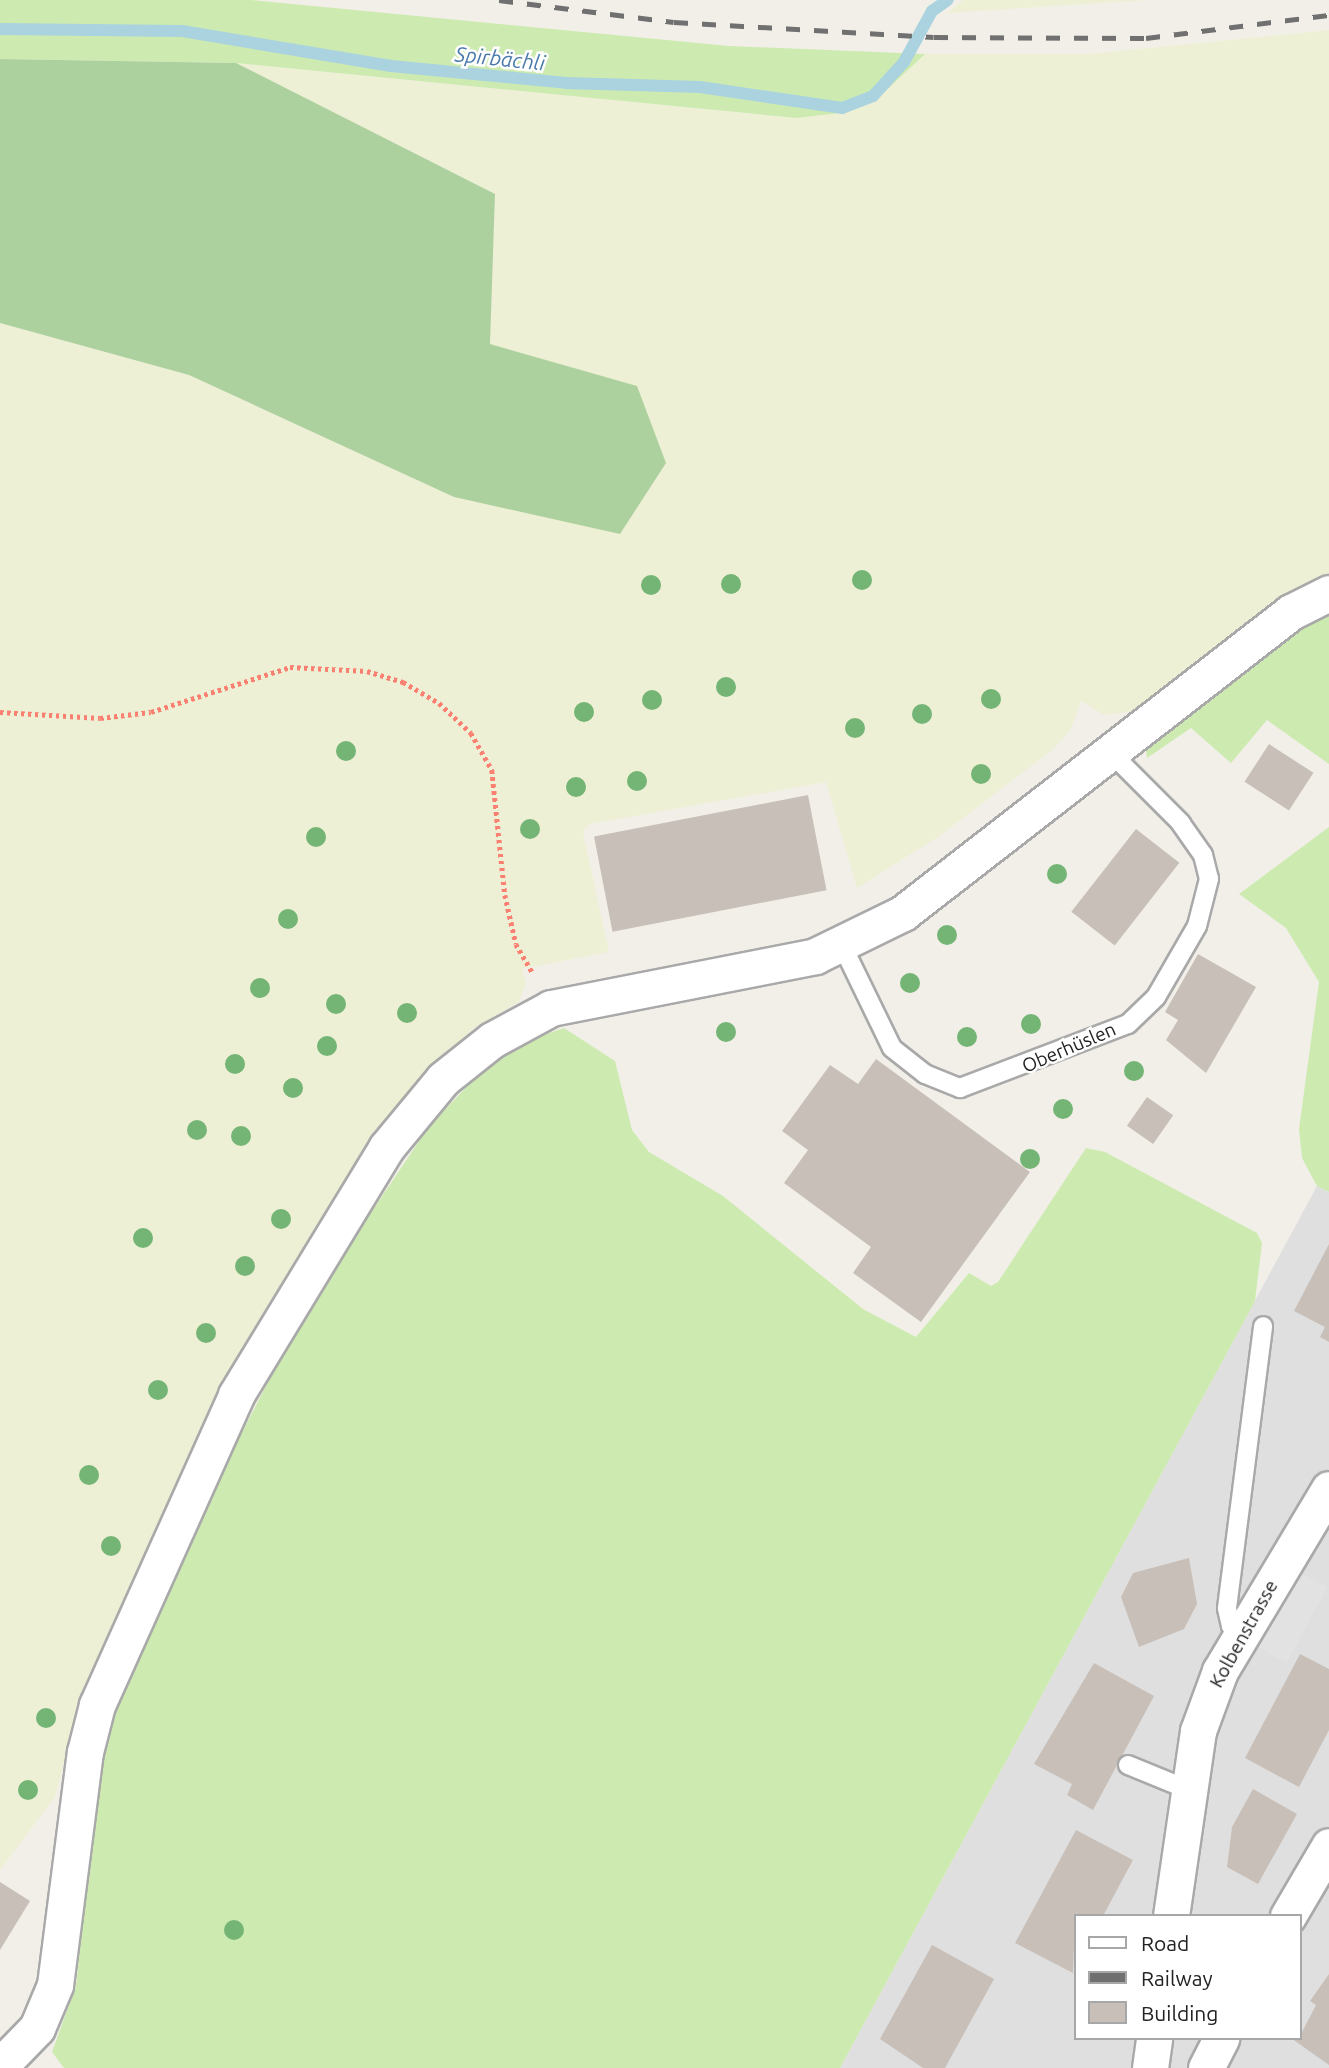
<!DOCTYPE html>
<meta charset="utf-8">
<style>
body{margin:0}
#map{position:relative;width:1329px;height:2068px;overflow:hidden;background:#f2efe9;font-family:Ubuntu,sans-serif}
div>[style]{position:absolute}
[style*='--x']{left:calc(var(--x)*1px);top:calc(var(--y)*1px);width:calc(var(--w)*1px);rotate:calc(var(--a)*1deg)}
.residential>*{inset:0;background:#e0dfdf}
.farmland>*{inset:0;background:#eef0d5}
.grass>*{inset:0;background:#cdebb0}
.forest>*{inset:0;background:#add19e}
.parking>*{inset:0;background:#e2e2e2;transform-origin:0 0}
.stream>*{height:12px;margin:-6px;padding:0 6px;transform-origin:6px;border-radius:6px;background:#aad3df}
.building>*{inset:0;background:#c7bfb8;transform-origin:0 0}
.path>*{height:4.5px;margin-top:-2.25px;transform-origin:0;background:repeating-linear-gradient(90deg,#fa8072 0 3.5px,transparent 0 7px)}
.roads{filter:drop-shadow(2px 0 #a9a9a9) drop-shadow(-2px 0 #a9a9a9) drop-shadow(0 2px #a9a9a9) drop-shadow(0 -2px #a9a9a9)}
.lane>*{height:18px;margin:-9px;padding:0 9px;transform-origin:9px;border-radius:9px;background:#fff}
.street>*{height:35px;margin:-17.5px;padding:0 17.5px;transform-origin:17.5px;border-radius:17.5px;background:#fff}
.rail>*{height:5px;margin-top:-2.5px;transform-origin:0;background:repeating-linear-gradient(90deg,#707070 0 14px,transparent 0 28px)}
.trees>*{width:20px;height:20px;margin:-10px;border-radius:50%;background:#74b475}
span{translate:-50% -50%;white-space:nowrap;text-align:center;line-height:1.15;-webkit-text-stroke:5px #fff;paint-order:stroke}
.street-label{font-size:19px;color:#222}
.water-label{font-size:21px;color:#4a7aab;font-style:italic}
.legend{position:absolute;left:1074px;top:1914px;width:228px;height:126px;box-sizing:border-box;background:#fff;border:2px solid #a7a7a7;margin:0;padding:9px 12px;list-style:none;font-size:21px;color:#222}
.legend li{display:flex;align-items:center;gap:14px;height:35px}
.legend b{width:35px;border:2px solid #a7a7a7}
</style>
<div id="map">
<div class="residential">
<i style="clip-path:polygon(evenodd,1317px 1186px,1329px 1192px,1329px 2068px,840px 2068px,1317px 1186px,1075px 1916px,1299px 1916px,1299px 2038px,1075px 2038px,1075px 1916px)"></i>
</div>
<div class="farmland">
<i style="clip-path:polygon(963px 0,1149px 0,947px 13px)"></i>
<i style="clip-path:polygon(1329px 30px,1329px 574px,1252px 620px,1134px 711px,1104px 715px,1081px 701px,1070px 731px,1050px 752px,938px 837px,857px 888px,826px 782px,590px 824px,583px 832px,609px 952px,522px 969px,526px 984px,519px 1002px,474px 1028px,427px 1070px,331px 1211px,80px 1702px,55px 1797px,0 1870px,0 323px,189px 375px,454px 497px,490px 344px,495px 194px,236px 63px,796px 118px,875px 101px,925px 54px,1088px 54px)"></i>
</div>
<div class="grass">
<i style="clip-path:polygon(0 0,251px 0,729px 46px,925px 54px,875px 101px,848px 112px,796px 118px,236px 63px,0 59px)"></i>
<i style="clip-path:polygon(1329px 612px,1329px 764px,1267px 720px,1231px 763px,1191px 728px,1147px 758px,1146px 746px,1249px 662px)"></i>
<i style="clip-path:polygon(1329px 827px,1329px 1192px,1317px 1186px,1302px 1158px,1299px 1129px,1319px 982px,1286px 928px,1239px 894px)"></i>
<i style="clip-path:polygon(564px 1028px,615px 1061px,632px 1130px,649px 1152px,723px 1196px,863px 1309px,916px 1337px,969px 1273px,991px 1286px,998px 1282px,1086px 1148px,1105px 1152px,1257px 1233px,1262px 1243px,1255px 1301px,840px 2068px,64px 2068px,52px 2052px,76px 1986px,100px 1762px,111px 1717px,186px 1540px,306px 1309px,430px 1125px,483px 1070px,526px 1041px)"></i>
</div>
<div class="forest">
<i style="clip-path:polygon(0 59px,236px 63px,495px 194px,490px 344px,637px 386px,666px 463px,620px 534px,454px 497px,189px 375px,0 323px)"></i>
</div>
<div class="parking">
<i style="left:1299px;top:1572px;width:32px;height:86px;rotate:28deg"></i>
</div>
<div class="stream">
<i style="--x:0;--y:29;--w:182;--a:0.6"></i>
<i style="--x:182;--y:31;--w:212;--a:9.5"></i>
<i style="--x:391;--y:66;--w:176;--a:5.5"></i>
<i style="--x:566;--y:83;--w:134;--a:1.7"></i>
<i style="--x:700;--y:87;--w:144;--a:8.4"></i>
<i style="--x:842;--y:108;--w:33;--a:-21"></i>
<i style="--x:873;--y:96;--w:46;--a:-47.6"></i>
<i style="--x:904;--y:62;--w:58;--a:-61.2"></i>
<i style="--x:932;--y:11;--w:19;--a:-35"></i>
</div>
<div class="building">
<i style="left:1269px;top:744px;width:53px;height:45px;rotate:33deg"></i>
<i style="left:808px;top:795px;width:97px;height:218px;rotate:79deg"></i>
<i style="left:1136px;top:829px;width:55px;height:105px;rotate:38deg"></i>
<i style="clip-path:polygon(1198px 954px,1256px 987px,1206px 1073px,1166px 1040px,1178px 1020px,1165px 1012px)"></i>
<i style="clip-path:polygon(876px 1059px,1030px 1172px,921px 1322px,853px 1273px,871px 1247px,784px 1183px,808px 1150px,782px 1131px,830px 1065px,858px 1084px)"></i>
<i style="left:1147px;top:1097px;width:32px;height:35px;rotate:35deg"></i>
<i style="clip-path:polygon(1329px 1244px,1329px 1342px,1320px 1337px,1325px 1327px,1294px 1311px)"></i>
<i style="clip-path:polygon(1189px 1558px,1197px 1604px,1184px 1629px,1139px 1647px,1121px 1597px,1133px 1573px)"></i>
<i style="clip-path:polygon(1300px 1654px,1329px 1669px,1329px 1730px,1299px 1787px,1245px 1758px)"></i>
<i style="clip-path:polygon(1094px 1663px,1154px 1696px,1093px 1810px,1067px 1795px,1072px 1784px,1034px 1764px)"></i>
<i style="clip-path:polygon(1253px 1789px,1297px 1814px,1258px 1884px,1227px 1867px,1232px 1827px)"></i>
<i style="clip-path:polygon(1076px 1830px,1133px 1860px,1103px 1916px,1075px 1916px,1073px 1973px,1015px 1943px)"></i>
<i style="clip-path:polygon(0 1882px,30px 1901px,0 1950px)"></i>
<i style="clip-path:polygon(932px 1945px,994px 1979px,945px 2068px,923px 2068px,880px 2039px)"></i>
<i style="clip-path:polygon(1329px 1974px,1329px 2065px,1291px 2038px,1299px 2038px,1316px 2005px,1310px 2001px)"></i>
</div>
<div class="path">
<i style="--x:0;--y:712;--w:100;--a:3.4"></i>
<i style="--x:100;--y:718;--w:51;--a:-6.7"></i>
<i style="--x:151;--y:712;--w:146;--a:-17.9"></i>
<i style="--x:290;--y:667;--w:77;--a:3"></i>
<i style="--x:367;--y:671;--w:38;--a:17"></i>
<i style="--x:403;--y:682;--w:42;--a:30.3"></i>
<i style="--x:439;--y:703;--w:44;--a:43.2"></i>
<i style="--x:471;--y:733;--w:43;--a:60.4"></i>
<i style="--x:492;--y:770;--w:126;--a:84.1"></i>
<i style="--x:505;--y:895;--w:50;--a:77.3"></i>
<i style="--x:516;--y:944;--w:34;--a:60"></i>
</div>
<div class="roads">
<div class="lane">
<i style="--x:842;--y:945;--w:114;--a:64.1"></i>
<i style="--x:892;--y:1048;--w:42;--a:38.2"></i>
<i style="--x:925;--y:1074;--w:38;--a:22"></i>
<i style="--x:960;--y:1088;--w:180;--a:-20.9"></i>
<i style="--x:1128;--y:1024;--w:39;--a:-44"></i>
<i style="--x:1156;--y:997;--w:82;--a:-60"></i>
<i style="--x:1197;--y:926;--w:49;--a:-75.7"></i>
<i style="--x:1209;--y:879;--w:25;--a:-104"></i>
<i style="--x:1203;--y:855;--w:39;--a:-125"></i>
<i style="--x:1181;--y:823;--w:99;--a:-135"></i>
<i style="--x:1241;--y:1634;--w:13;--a:-141"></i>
<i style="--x:1231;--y:1626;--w:18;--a:-103"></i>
<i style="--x:1227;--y:1608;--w:284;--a:-82.7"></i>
<i style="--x:1128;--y:1765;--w:66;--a:22.3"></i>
</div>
<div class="street">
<i style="--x:1171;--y:1916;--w:187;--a:-81.7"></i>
<i style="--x:1198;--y:1731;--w:64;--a:-69.9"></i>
<i style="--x:1220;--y:1671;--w:212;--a:-59.1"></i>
<i style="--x:1288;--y:1916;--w:81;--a:-59.6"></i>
<i style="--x:0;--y:2066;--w:53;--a:-45.8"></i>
<i style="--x:37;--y:2028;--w:47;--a:-67.3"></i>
<i style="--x:55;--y:1985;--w:235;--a:-82.7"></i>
<i style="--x:85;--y:1752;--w:49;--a:-75.7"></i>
<i style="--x:97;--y:1705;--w:340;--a:-65.8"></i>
<i style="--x:236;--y:1395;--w:289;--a:-58.7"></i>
<i style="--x:386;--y:1148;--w:89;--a:-50.4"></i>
<i style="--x:443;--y:1079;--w:63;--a:-38.5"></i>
<i style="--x:492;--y:1040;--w:67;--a:-28.5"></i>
<i style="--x:551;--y:1008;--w:269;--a:-11.1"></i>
<i style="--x:815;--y:956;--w:98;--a:-26"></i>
<i style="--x:903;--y:913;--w:491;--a:-37.8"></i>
<i style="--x:1291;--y:612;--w:42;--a:-26.6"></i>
<i style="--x:1150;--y:2068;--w:30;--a:-82"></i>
<i style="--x:1206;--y:2068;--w:34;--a:-63"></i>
</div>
</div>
<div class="rail">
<i style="--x:499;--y:0;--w:176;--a:7.2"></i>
<i style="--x:674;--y:22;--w:260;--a:3.3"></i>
<i style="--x:934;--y:37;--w:212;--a:0.3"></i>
<i style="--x:1146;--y:38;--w:184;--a:-7.2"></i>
</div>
<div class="trees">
<i style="left:862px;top:580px"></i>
<i style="left:731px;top:584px"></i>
<i style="left:651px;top:585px"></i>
<i style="left:726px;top:687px"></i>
<i style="left:991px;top:699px"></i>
<i style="left:652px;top:700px"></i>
<i style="left:584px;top:712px"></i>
<i style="left:922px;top:714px"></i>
<i style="left:855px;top:728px"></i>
<i style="left:346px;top:751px"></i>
<i style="left:981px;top:774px"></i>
<i style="left:637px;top:781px"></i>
<i style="left:576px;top:787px"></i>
<i style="left:530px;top:829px"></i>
<i style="left:316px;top:837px"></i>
<i style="left:1057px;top:874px"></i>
<i style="left:288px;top:919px"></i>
<i style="left:947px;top:935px"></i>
<i style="left:910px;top:983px"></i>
<i style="left:260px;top:988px"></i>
<i style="left:336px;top:1004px"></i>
<i style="left:407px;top:1013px"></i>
<i style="left:1031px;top:1024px"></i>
<i style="left:726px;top:1032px"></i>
<i style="left:967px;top:1037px"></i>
<i style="left:327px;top:1046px"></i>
<i style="left:235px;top:1064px"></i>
<i style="left:1134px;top:1071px"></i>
<i style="left:293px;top:1088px"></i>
<i style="left:1063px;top:1109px"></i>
<i style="left:197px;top:1130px"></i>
<i style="left:241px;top:1136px"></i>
<i style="left:1030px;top:1159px"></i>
<i style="left:281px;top:1219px"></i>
<i style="left:143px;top:1238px"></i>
<i style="left:245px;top:1266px"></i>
<i style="left:206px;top:1333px"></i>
<i style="left:158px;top:1390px"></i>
<i style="left:89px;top:1475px"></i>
<i style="left:111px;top:1546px"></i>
<i style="left:46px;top:1718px"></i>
<i style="left:28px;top:1790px"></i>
<i style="left:234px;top:1930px"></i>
</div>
<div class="street-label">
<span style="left:1069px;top:1048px;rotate:-23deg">Oberhüslen</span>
<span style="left:1244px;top:1634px;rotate:-61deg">Kolbenstrasse</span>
</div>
<div class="water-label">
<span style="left:500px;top:58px;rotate:6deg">Spirbächli</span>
</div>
<ul class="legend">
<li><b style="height:9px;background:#fff"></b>Road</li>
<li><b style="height:9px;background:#707070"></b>Railway</li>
<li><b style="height:19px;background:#c7bfb8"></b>Building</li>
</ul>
</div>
